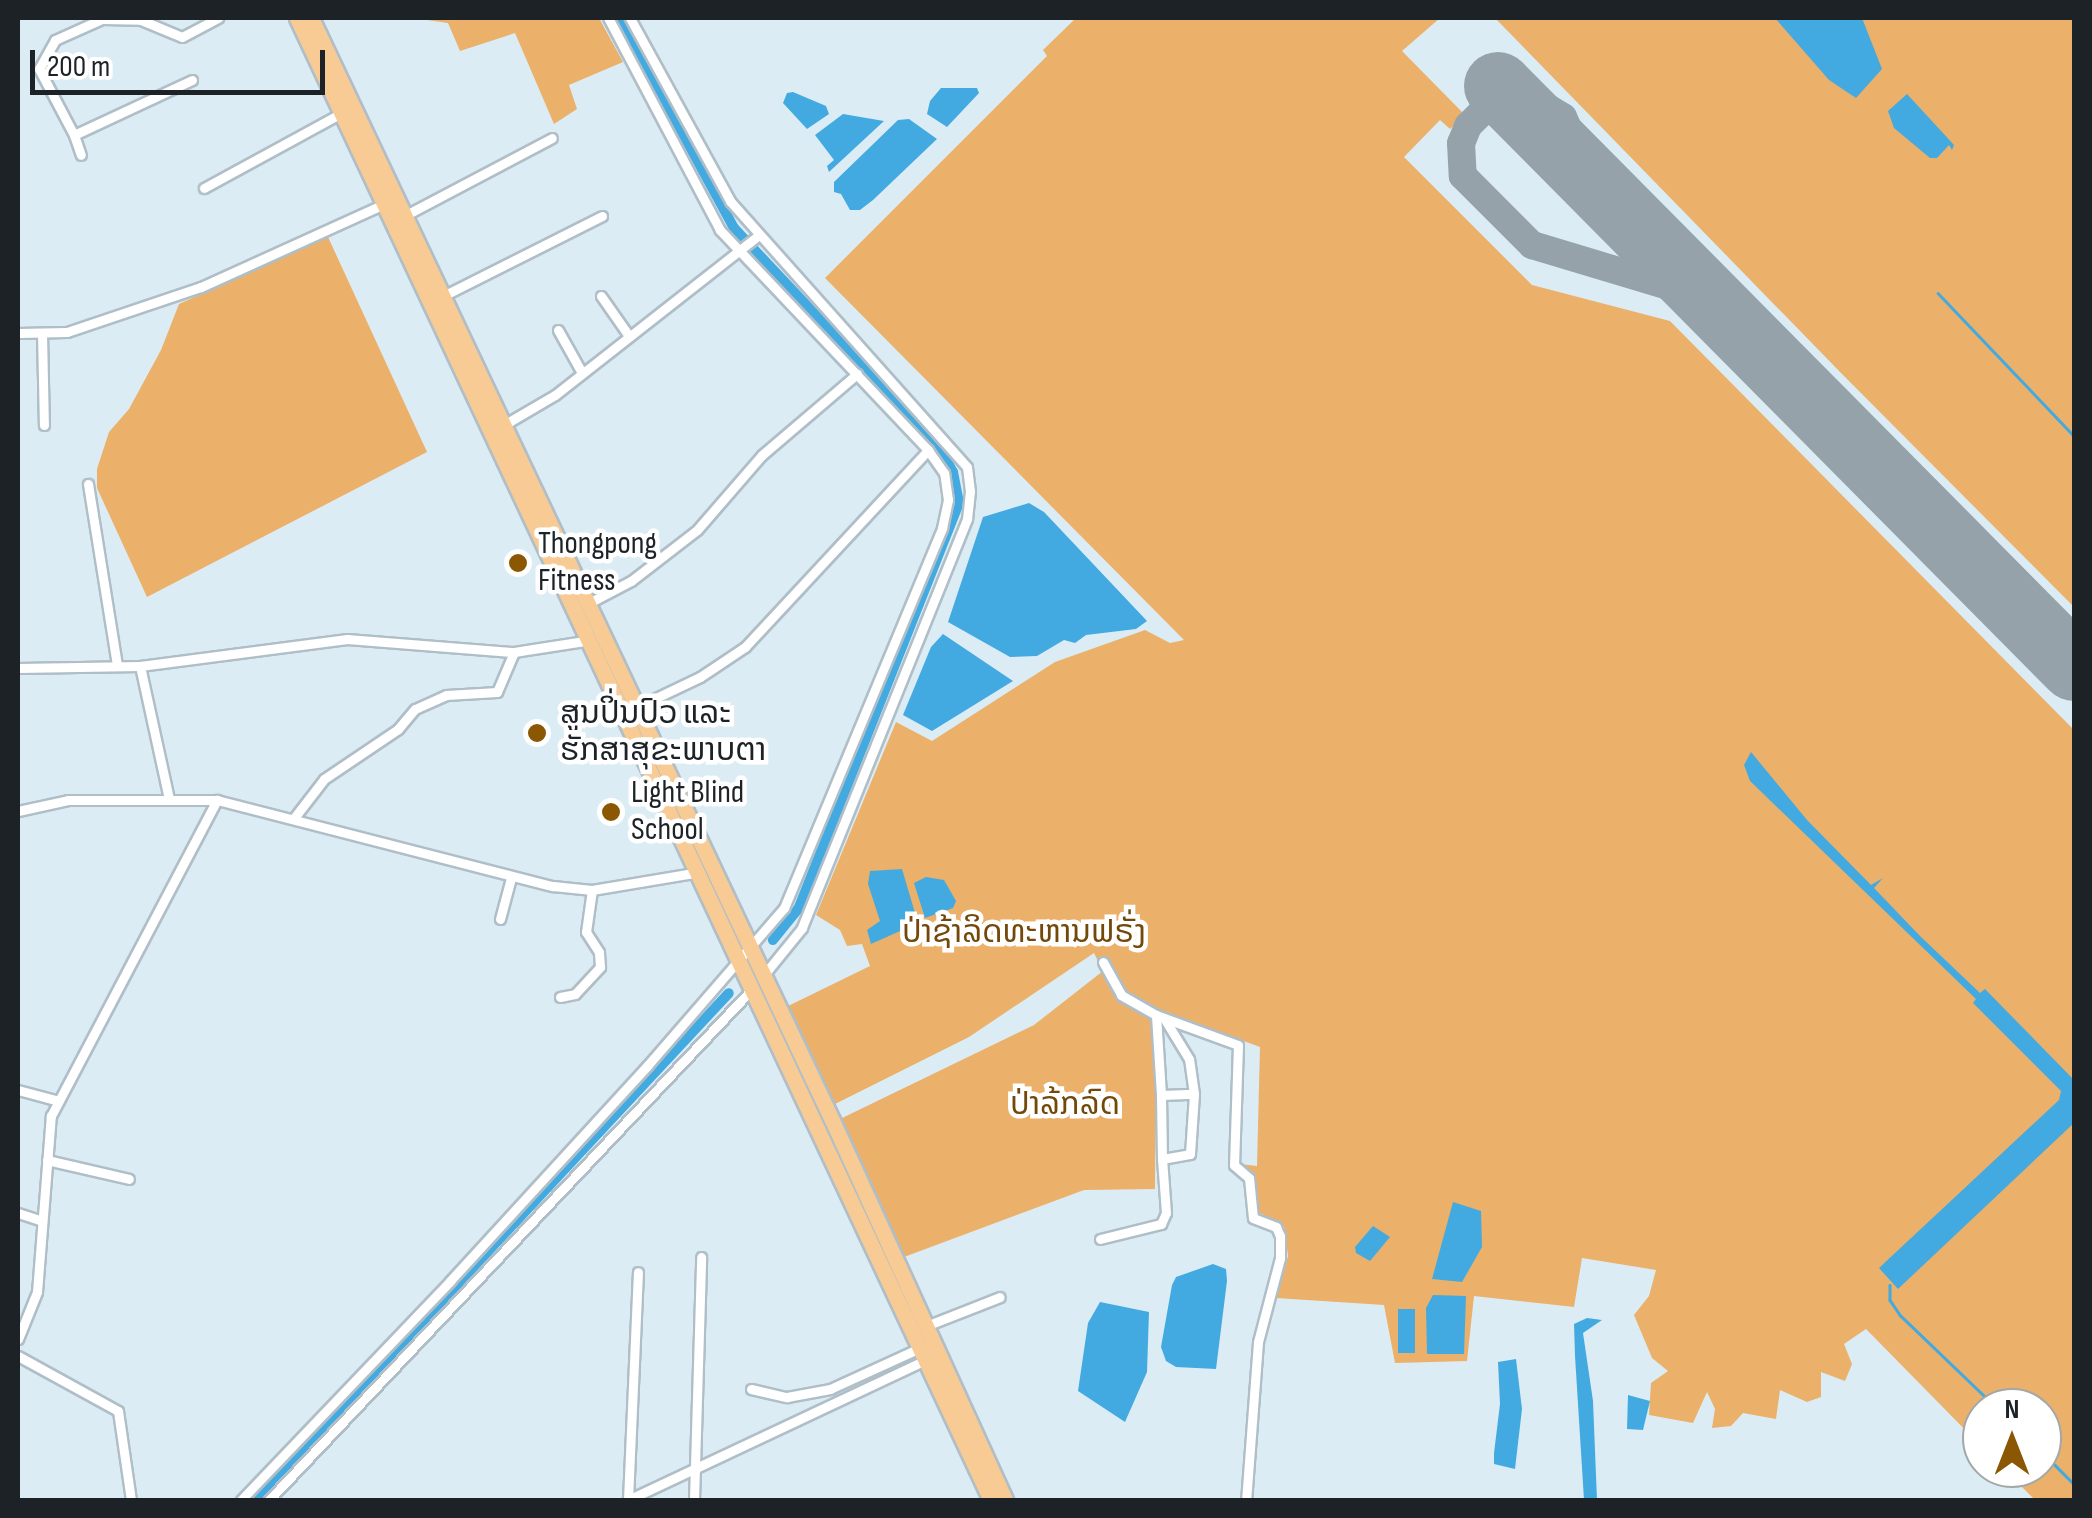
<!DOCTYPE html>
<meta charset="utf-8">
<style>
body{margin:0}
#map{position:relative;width:2092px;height:1518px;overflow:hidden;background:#dcecf5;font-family:"Sofia Sans Condensed","Noto Sans Lao",sans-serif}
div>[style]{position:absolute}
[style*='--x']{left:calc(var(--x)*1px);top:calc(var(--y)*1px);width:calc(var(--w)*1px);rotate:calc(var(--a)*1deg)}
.green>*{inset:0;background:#ebb069}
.water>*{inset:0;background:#42aae0;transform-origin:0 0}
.stream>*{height:2.5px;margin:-1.25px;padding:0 1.25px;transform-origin:1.25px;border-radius:1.25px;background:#42aae0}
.canal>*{height:10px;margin:-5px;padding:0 5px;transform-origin:5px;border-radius:5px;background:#42aae0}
.taxiway>*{height:28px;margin:-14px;padding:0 14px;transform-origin:14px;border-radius:14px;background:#96a2aa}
.runway>*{height:68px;margin:-34px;padding:0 34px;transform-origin:34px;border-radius:34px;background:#96a2aa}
.roads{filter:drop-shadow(2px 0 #afbec7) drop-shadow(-2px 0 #afbec7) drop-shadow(0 2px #afbec7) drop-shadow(0 -2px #afbec7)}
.minor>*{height:9px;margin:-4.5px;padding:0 4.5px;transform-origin:4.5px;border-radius:4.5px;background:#fff}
.trunk>*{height:15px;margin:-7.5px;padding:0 7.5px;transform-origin:7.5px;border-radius:7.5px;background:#f8ca94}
.dots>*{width:28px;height:28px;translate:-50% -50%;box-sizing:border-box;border:5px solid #fff;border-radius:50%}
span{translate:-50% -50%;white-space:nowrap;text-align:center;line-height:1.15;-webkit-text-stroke:9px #fff;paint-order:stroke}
.poi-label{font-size:32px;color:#1c2226}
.left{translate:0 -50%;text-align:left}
.park-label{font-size:32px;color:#734909}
.frame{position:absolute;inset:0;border:20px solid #1c2226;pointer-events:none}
.north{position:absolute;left:1962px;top:1388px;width:100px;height:100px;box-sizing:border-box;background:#fff;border:2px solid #a4a7a8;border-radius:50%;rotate:0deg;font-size:28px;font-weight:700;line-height:40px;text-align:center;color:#1c2226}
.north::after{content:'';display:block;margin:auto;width:35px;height:45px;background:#8b5703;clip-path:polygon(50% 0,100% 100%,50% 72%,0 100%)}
.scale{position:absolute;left:30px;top:50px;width:295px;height:45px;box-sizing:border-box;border:5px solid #1c2226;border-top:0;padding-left:12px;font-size:30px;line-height:35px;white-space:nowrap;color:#1c2226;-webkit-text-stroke:8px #fff;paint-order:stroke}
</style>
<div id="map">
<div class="green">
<i style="clip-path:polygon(413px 18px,599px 18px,623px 62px,569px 85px,577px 109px,554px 124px,515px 33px,460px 51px,448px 23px)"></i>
<i style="clip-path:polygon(1076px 18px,1440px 18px,1402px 51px,1465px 115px,1450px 129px,1440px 120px,1404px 157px,1532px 285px,1670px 321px,2074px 730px,2074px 1500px,2035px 1500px,2003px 1468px,2042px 1468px,2042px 1408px,1982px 1408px,1982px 1447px,1866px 1329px,1844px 1344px,1852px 1364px,1845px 1381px,1821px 1372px,1821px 1397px,1807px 1402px,1780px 1390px,1776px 1419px,1743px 1413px,1731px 1426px,1712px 1428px,1715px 1409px,1707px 1392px,1693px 1423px,1649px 1415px,1651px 1383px,1668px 1371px,1652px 1358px,1634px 1315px,1649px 1296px,1656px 1270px,1582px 1258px,1574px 1307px,1474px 1296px,1467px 1361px,1395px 1363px,1384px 1305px,1276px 1298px,1288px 1256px,1284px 1226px,1256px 1211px,1254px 1177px,1239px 1164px,1257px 1166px,1260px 1047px,1162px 1011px,1156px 1018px,1155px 1189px,1084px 1190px,904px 1257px,838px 1120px,1034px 1025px,1103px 971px,1094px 953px,969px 1037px,831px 1106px,784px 1008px,870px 966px,862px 944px,847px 946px,840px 930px,816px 915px,896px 722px,932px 741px,1055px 662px,1145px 630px,1170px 643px,1184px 640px,825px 278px,1047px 56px,1043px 50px)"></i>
<i style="clip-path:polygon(1495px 18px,2074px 18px,2074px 607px,1842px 374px)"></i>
<i style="clip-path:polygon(328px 237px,427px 452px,147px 597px,97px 488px,97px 469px,109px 432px,129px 409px,161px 350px,179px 304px)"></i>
</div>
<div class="water">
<i style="clip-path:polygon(1775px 18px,1862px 18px,1882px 69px,1856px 98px,1829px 80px)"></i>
<i style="clip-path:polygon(941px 88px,977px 88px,979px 93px,947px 127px,927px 114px,930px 101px)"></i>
<i style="clip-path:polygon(793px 92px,826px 106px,829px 114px,807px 129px,783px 103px,787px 93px)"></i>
<i style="clip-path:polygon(1907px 94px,1954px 145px,1952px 150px,1949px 145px,1937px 158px,1930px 158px,1894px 128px,1888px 111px)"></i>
<i style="clip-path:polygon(843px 114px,884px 121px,829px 172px,827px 166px,834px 160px,815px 135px)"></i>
<i style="clip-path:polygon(909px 119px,937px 139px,873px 200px,860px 210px,850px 210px,841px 194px,834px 192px,834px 182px,898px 120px)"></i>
<i style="clip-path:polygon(1029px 503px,1044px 512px,1147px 621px,1136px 629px,1086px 635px,1075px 643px,1064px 640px,1037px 656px,1010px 657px,948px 622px,983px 517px)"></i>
<i style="clip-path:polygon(943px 634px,1013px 681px,932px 731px,903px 715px,931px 647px)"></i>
<i style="clip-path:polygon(1751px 752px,1807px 820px,1871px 885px,1883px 878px,1874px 888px,1920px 936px,1980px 993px,1985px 989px,2074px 1080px,2074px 1123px,1898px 1289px,1879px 1268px,2059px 1100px,2061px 1091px,1973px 1003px,1976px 999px,1750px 781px,1744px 765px)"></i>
<i style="clip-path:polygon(902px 869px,918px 923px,871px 944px,867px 930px,880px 921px,868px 884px,870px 871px)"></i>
<i style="clip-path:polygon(926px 877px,944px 880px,956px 901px,953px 908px,925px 918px,914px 883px)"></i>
<i style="clip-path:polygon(1453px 1202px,1481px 1211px,1482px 1247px,1462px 1282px,1432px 1279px)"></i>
<i style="clip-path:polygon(1373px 1226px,1390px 1237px,1370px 1261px,1356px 1253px,1355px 1247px)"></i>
<i style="clip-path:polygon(1213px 1264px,1226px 1269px,1227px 1281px,1216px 1369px,1176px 1367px,1166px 1361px,1161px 1347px,1172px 1285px,1176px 1277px)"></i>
<i style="clip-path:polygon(1433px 1295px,1466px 1296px,1464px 1354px,1427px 1354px,1426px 1308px)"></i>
<i style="clip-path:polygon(1100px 1302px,1149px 1312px,1147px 1372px,1125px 1422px,1078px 1391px,1088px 1323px)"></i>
<i style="left:1398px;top:1309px;width:17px;height:44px"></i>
<i style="clip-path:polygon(1587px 1318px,1602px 1320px,1583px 1333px,1593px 1401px,1597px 1500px,1584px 1500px,1575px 1356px,1574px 1324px)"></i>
<i style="clip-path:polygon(1516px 1359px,1522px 1409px,1515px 1469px,1494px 1464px,1494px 1453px,1500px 1404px,1498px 1362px)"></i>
<i style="clip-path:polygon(1628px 1395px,1650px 1401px,1643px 1430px,1627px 1429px)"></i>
</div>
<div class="stream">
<i style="--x:1938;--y:293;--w:197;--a:46.4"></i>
<i style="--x:1890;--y:1285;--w:15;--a:90"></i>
<i style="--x:1890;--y:1300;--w:18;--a:56"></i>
<i style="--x:1900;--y:1315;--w:134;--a:43.8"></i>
<i style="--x:2042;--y:1452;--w:45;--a:45"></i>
</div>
<div class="canal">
<i style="--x:620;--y:18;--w:239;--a:61.5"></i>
<i style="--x:734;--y:228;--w:298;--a:46.8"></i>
<i style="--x:938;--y:445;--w:31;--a:61"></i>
<i style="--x:953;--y:472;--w:32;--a:79"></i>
<i style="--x:959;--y:503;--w:437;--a:111.6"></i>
<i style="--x:798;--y:909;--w:40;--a:129"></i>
<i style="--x:256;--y:1500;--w:693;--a:-46.99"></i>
</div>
<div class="taxiway">
<i style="--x:1592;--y:181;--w:70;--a:-114.4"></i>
<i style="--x:1563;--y:117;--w:33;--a:-149"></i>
<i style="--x:1535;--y:100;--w:25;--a:-175"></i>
<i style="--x:1510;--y:98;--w:26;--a:157"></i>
<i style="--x:1486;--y:108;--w:25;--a:135"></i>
<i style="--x:1468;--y:126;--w:18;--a:112"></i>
<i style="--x:1461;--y:143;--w:33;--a:87"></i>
<i style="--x:1463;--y:176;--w:98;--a:45"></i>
<i style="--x:1532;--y:245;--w:167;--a:16.7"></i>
<i style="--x:1692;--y:293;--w:80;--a:39.4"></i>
</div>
<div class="runway">
<i style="--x:1498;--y:86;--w:818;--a:45.25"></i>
</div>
<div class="roads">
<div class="minor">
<i style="--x:630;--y:18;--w:209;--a:61.3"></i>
<i style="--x:730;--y:201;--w:356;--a:48.3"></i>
<i style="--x:967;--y:467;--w:24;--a:83"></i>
<i style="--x:970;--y:491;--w:28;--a:96"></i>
<i style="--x:967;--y:519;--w:441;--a:112"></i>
<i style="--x:802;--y:928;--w:63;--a:129.2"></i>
<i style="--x:192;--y:80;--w:130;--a:155"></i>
<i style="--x:74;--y:135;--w:75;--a:-117.9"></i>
<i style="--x:39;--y:69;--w:33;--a:-61"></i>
<i style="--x:55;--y:40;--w:51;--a:-24.1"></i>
<i style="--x:102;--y:19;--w:39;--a:1"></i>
<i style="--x:141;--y:20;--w:44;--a:22.5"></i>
<i style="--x:182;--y:37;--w:41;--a:-27.8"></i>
<i style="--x:74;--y:135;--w:21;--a:71"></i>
<i style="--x:204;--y:188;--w:155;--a:-28.6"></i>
<i style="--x:404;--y:216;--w:167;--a:-27.8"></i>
<i style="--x:443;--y:296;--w:178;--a:-26.7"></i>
<i style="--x:601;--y:296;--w:49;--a:55"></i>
<i style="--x:558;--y:330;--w:49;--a:60.8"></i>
<i style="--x:18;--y:333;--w:49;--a:-1.2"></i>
<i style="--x:67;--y:332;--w:141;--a:-18.6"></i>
<i style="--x:201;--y:287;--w:201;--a:-24.4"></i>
<i style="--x:42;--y:333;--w:92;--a:88.8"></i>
<i style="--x:502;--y:426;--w:61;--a:-30.3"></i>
<i style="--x:555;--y:395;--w:258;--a:-38.1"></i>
<i style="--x:88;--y:484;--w:184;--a:80.9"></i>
<i style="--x:587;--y:604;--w:50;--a:-27.6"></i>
<i style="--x:631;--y:581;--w:83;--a:-37.7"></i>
<i style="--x:697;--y:530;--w:99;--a:-49.1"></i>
<i style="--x:762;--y:455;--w:125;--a:-40.5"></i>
<i style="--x:140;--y:666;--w:136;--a:77.7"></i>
<i style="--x:18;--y:668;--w:122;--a:-0.9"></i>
<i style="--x:140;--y:666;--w:209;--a:-7.4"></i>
<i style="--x:347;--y:639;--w:168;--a:4.5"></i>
<i style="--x:514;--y:652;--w:78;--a:-8.9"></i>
<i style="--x:637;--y:707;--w:70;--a:-25.5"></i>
<i style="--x:700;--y:677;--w:54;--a:-33.7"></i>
<i style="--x:745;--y:647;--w:269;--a:-47.1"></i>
<i style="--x:18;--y:811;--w:51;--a:-12.4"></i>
<i style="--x:68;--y:800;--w:149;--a:0"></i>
<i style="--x:217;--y:800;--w:347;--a:14.4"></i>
<i style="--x:553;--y:886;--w:39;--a:6"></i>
<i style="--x:592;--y:890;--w:109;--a:-9.5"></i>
<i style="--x:294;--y:818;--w:49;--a:-52.4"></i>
<i style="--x:324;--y:779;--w:89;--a:-34"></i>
<i style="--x:398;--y:729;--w:26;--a:-50"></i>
<i style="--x:415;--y:709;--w:34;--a:-24"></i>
<i style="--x:446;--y:695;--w:51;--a:-3.4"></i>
<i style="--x:497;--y:692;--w:43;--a:-67"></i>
<i style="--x:500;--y:919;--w:42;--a:-75"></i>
<i style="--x:1103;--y:962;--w:38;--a:61"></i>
<i style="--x:1121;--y:995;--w:40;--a:29.7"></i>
<i style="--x:1156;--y:1015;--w:87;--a:20.1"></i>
<i style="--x:1238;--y:1045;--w:120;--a:91.9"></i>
<i style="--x:1234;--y:1165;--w:20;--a:41"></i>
<i style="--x:1249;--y:1178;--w:40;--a:84.3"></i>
<i style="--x:1253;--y:1218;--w:25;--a:21"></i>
<i style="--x:1276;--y:1227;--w:10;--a:66"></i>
<i style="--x:1280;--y:1236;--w:22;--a:90"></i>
<i style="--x:1280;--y:1258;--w:87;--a:104.7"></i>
<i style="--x:1258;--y:1342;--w:158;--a:94.3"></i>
<i style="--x:560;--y:997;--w:15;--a:-11"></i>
<i style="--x:575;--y:994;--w:37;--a:-47"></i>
<i style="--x:600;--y:967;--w:15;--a:-94"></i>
<i style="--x:599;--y:952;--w:24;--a:-123"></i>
<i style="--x:586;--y:932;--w:42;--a:-81.9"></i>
<i style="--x:1156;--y:1015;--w:80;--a:86.4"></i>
<i style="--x:1161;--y:1095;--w:33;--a:-2"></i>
<i style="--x:1194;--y:1094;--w:35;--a:-98"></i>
<i style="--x:1189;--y:1059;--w:48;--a:-121.4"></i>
<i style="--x:18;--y:1090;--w:42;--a:15"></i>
<i style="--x:1161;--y:1095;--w:64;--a:89.1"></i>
<i style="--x:1162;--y:1159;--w:28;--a:-10"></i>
<i style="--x:1190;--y:1154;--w:60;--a:-86.2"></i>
<i style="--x:47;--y:1160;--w:84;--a:13"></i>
<i style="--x:18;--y:1213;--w:25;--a:18"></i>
<i style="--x:1100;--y:1239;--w:63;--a:-13.8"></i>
<i style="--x:1161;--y:1224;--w:12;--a:-66"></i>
<i style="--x:1166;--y:1213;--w:54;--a:-94.2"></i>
<i style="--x:926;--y:1326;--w:79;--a:-21.4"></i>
<i style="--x:18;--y:1339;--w:51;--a:-68"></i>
<i style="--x:37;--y:1292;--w:177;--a:-85.5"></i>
<i style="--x:51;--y:1116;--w:357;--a:-62.3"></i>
<i style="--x:18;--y:1356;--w:114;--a:28.8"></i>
<i style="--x:118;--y:1411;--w:90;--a:81.7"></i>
<i style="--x:751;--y:1389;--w:37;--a:13"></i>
<i style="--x:787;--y:1397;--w:44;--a:-10.5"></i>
<i style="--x:830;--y:1389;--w:99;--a:-24.5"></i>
<i style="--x:241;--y:1500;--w:303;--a:-46.3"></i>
<i style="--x:450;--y:1281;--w:292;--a:-47.5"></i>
<i style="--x:647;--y:1066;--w:209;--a:-49.1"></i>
<i style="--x:784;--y:908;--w:412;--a:-67.4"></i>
<i style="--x:942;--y:528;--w:29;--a:-78"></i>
<i style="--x:948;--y:500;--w:27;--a:-98"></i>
<i style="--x:944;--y:473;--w:28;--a:-125"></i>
<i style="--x:928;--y:450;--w:303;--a:-133.4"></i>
<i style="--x:720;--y:230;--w:240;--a:-117.8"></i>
<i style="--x:269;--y:1500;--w:703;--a:-46.61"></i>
<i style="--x:628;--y:1500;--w:329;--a:-25.2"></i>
<i style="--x:628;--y:1500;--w:228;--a:-87.5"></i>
<i style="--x:694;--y:1500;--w:243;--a:-88.3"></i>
</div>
<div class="trunk">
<i style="--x:297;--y:18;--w:1636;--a:64.91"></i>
<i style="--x:311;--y:18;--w:1219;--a:64.7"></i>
<i style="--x:832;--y:1120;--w:418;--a:65.5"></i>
</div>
</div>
<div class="dots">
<i style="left:518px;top:563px;background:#8b5703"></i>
<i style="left:537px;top:733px;background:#8b5703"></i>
<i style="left:611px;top:812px;background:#8b5703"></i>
</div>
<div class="poi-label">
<span class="left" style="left:538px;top:563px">Thongpong<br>Fitness</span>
<span class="left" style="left:560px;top:733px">ສູນປິ່ນປົວ ແລະ<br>ຮັກສາສຸຂະພາບຕາ</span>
<span class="left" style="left:631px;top:812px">Light Blind<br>School</span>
</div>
<div class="park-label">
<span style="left:1024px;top:933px">ປ່າຊ້າລິດທະຫານຟຣັ່ງ</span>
<span style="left:1065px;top:1105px">ປ່າລ້ກລົດ</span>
</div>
<div class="frame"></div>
<div class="north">N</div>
<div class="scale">200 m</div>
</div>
